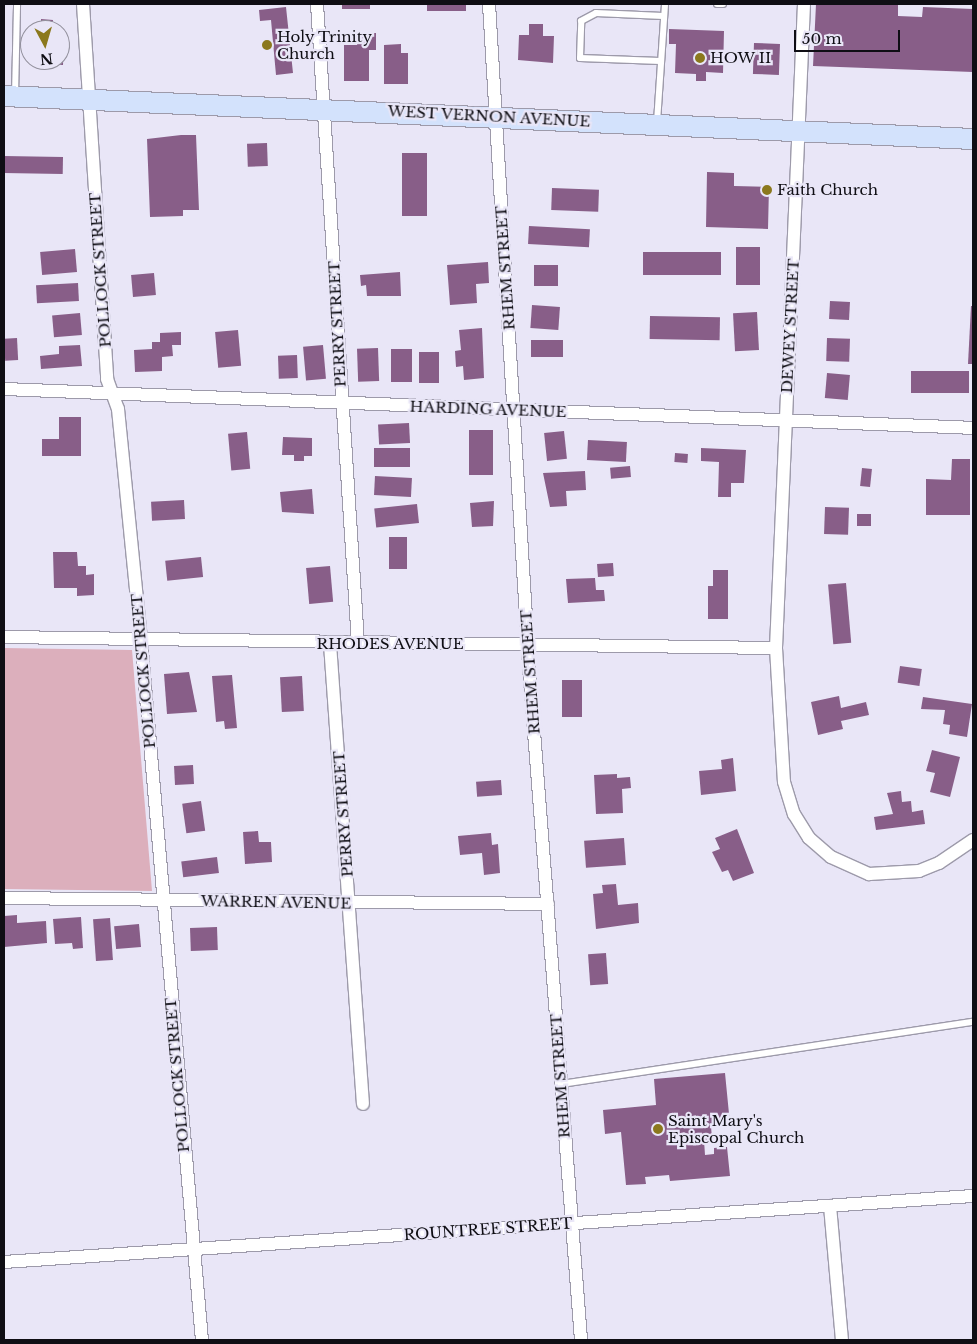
<!DOCTYPE html>
<style>
body{margin:0}
#map{position:relative;width:977px;height:1344px;overflow:hidden;background:#e9e6f7;font-family:"Libre Baskerville",serif}
div>[style]{position:absolute}
[style*='--x']{left:calc(var(--x)*1px);top:calc(var(--y)*1px);width:calc(var(--w)*1px);rotate:calc(var(--a)*1deg)}
.green>*{inset:0;background:#dcafbc}
.building>*{inset:0;background:#885e88;transform-origin:0 0}
.roads{filter:drop-shadow(1px 0 #9d9aaa) drop-shadow(-1px 0 #9d9aaa) drop-shadow(0 1px #9d9aaa) drop-shadow(0 -1px #9d9aaa)}
.service>*{height:6px;margin:-3px;padding:0 3px;transform-origin:3px;border-radius:3px;background:#fff}
.minor>*{height:12px;margin:-6px;padding:0 6px;transform-origin:6px;border-radius:6px;background:#fff}
.primary>*{height:20px;margin:-10px;padding:0 10px;transform-origin:10px;border-radius:10px;background:#d3e2fc}
.dots>*{width:14px;height:14px;translate:-50% -50%;box-sizing:border-box;border:2px solid #e9e6f7;border-radius:50%}
span{translate:-50% -50%;white-space:nowrap;text-align:center;line-height:1.15;-webkit-text-stroke:4.5px #e9e6f7;paint-order:stroke}
.poi-label{font-size:15px;color:#0f0e14}
.left{translate:0 -50%;text-align:left}
.street-label{font-size:15px;color:#0f0e14}
.frame{position:absolute;inset:0;border:5px solid #0f0e14;pointer-events:none}
.north{position:absolute;left:20px;top:20px;width:50px;height:50px;box-sizing:border-box;background:#e9e6f7;border:1px solid #92909c;border-radius:50%;rotate:174deg;font-size:14px;font-weight:700;line-height:20px;text-align:center;color:#0f0e14}
.north::after{content:'';display:block;margin:auto;width:18px;height:22px;background:#8b781d;clip-path:polygon(50% 0,100% 100%,50% 72%,0 100%)}
.scale{position:absolute;left:794px;top:30px;width:106px;height:22px;box-sizing:border-box;border:2px solid #0f0e14;border-top:0;padding-left:6px;font-size:15px;line-height:18px;white-space:nowrap;color:#0f0e14;-webkit-text-stroke:4px #e9e6f7;paint-order:stroke}
</style>
<div id="map">
<div class="green">
<i style="clip-path:polygon(4px 648px,132px 650px,152px 891px,4px 889px)"></i>
</div>
<div class="building">
<i style="left:342px;top:4px;width:28px;height:5px"></i>
<i style="left:427px;top:4px;width:39px;height:7px"></i>
<i style="clip-path:polygon(816px 4px,898px 4px,898px 16px,922px 17px,923px 7px,973px 9px,973px 72px,813px 66px)"></i>
<i style="clip-path:polygon(286px 7px,293px 73px,276px 75px,271px 20px,260px 21px,259px 10px)"></i>
<i style="clip-path:polygon(41px 19px,53px 20px,52px 30px,41px 30px)"></i>
<i style="clip-path:polygon(529px 24px,543px 24px,543px 36px,554px 36px,553px 63px,518px 60px,519px 35px,529px 35px)"></i>
<i style="clip-path:polygon(60px 29px,64px 29px,63px 65px,40px 64px,40px 60px,60px 60px)"></i>
<i style="clip-path:polygon(669px 29px,724px 31px,723px 73px,706px 72px,706px 81px,696px 81px,696px 74px,675px 73px,676px 44px,669px 44px)"></i>
<i style="clip-path:polygon(357px 33px,376px 33px,376px 50px,369px 50px,369px 81px,344px 81px,344px 45px,357px 45px)"></i>
<i style="left:754px;top:43px;width:26px;height:31px;rotate:2deg"></i>
<i style="clip-path:polygon(401px 44px,401px 53px,408px 53px,408px 84px,384px 84px,384px 45px)"></i>
<i style="clip-path:polygon(181px 135px,196px 135px,199px 210px,183px 210px,183px 216px,150px 217px,147px 139px)"></i>
<i style="left:267px;top:143px;width:23px;height:20px;rotate:88deg"></i>
<i style="left:402px;top:153px;width:25px;height:63px"></i>
<i style="left:4px;top:156px;width:59px;height:17px;rotate:1deg"></i>
<i style="clip-path:polygon(707px 172px,734px 173px,734px 186px,769px 187px,768px 229px,706px 227px)"></i>
<i style="left:552px;top:188px;width:47px;height:22px;rotate:2deg"></i>
<i style="left:529px;top:226px;width:61px;height:18px;rotate:3deg"></i>
<i style="left:736px;top:247px;width:24px;height:38px"></i>
<i style="left:75px;top:249px;width:23px;height:35px;rotate:85deg"></i>
<i style="left:643px;top:252px;width:78px;height:23px"></i>
<i style="clip-path:polygon(488px 262px,489px 283px,476px 284px,477px 303px,450px 305px,447px 265px)"></i>
<i style="left:534px;top:265px;width:24px;height:21px"></i>
<i style="clip-path:polygon(400px 272px,401px 296px,367px 296px,366px 285px,361px 286px,360px 275px)"></i>
<i style="left:154px;top:273px;width:22px;height:23px;rotate:85deg"></i>
<i style="left:78px;top:283px;width:18px;height:42px;rotate:87deg"></i>
<i style="left:830px;top:301px;width:20px;height:18px;rotate:3deg"></i>
<i style="left:532px;top:305px;width:28px;height:23px;rotate:4deg"></i>
<i style="clip-path:polygon(971px 306px,973px 306px,973px 364px,968px 364px)"></i>
<i style="left:757px;top:312px;width:38px;height:24px;rotate:87deg"></i>
<i style="left:80px;top:313px;width:22px;height:28px;rotate:85deg"></i>
<i style="left:650px;top:316px;width:70px;height:23px;rotate:1deg"></i>
<i style="clip-path:polygon(482px 328px,484px 378px,464px 380px,463px 366px,456px 367px,455px 351px,461px 350px,459px 330px)"></i>
<i style="left:238px;top:330px;width:36px;height:23px;rotate:85deg"></i>
<i style="clip-path:polygon(181px 332px,181px 345px,172px 345px,173px 356px,162px 357px,162px 371px,135px 372px,134px 350px,152px 349px,152px 342px,160px 342px,160px 333px)"></i>
<i style="left:17px;top:338px;width:22px;height:13px;rotate:87deg"></i>
<i style="left:827px;top:338px;width:23px;height:23px;rotate:2deg"></i>
<i style="left:531px;top:340px;width:32px;height:17px"></i>
<i style="clip-path:polygon(80px 345px,82px 366px,41px 369px,40px 356px,59px 354px,59px 346px)"></i>
<i style="left:323px;top:345px;width:34px;height:20px;rotate:85deg"></i>
<i style="left:378px;top:348px;width:33px;height:21px;rotate:88deg"></i>
<i style="left:412px;top:349px;width:33px;height:21px;rotate:90deg"></i>
<i style="left:419px;top:352px;width:20px;height:31px"></i>
<i style="left:297px;top:355px;width:23px;height:19px;rotate:88deg"></i>
<i style="left:911px;top:371px;width:58px;height:22px"></i>
<i style="left:827px;top:373px;width:23px;height:25px;rotate:5deg"></i>
<i style="clip-path:polygon(59px 417px,81px 417px,81px 456px,42px 456px,42px 439px,59px 439px)"></i>
<i style="left:409px;top:423px;width:20px;height:31px;rotate:87deg"></i>
<i style="left:469px;top:430px;width:24px;height:45px"></i>
<i style="left:564px;top:431px;width:28px;height:20px;rotate:84deg"></i>
<i style="left:247px;top:432px;width:37px;height:19px;rotate:85deg"></i>
<i style="clip-path:polygon(283px 437px,312px 438px,312px 456px,304px 456px,304px 461px,294px 461px,294px 455px,282px 455px)"></i>
<i style="left:588px;top:440px;width:39px;height:20px;rotate:3deg"></i>
<i style="left:410px;top:448px;width:19px;height:36px;rotate:90deg"></i>
<i style="clip-path:polygon(701px 448px,746px 450px,744px 483px,731px 483px,731px 497px,718px 497px,719px 462px,701px 461px)"></i>
<i style="left:675px;top:453px;width:13px;height:9px;rotate:4deg"></i>
<i style="clip-path:polygon(952px 459px,970px 459px,970px 515px,926px 515px,926px 479px,951px 480px)"></i>
<i style="left:630px;top:466px;width:11px;height:20px;rotate:85deg"></i>
<i style="left:862px;top:468px;width:10px;height:18px;rotate:6deg"></i>
<i style="clip-path:polygon(585px 471px,586px 490px,566px 491px,567px 506px,550px 507px,543px 473px)"></i>
<i style="left:375px;top:476px;width:37px;height:19px;rotate:3deg"></i>
<i style="clip-path:polygon(312px 489px,314px 514px,282px 512px,280px 492px)"></i>
<i style="left:184px;top:500px;width:19px;height:33px;rotate:87deg"></i>
<i style="clip-path:polygon(494px 501px,493px 526px,472px 527px,470px 503px)"></i>
<i style="left:417px;top:504px;width:19px;height:43px;rotate:84deg"></i>
<i style="left:825px;top:507px;width:24px;height:27px;rotate:2deg"></i>
<i style="left:857px;top:514px;width:14px;height:12px"></i>
<i style="left:389px;top:537px;width:18px;height:32px"></i>
<i style="clip-path:polygon(53px 552px,77px 552px,78px 566px,86px 566px,86px 575px,94px 574px,94px 595px,77px 596px,77px 588px,54px 588px)"></i>
<i style="left:201px;top:557px;width:20px;height:36px;rotate:84deg"></i>
<i style="left:613px;top:563px;width:13px;height:16px;rotate:86deg"></i>
<i style="left:330px;top:566px;width:36px;height:24px;rotate:85deg"></i>
<i style="clip-path:polygon(713px 570px,728px 570px,728px 619px,708px 619px,708px 586px,713px 586px)"></i>
<i style="clip-path:polygon(595px 578px,596px 590px,604px 590px,605px 601px,568px 603px,566px 579px)"></i>
<i style="left:846px;top:583px;width:60px;height:18px;rotate:85deg"></i>
<i style="left:900px;top:666px;width:22px;height:17px;rotate:8deg"></i>
<i style="clip-path:polygon(189px 672px,197px 712px,167px 714px,164px 674px)"></i>
<i style="clip-path:polygon(232px 675px,237px 728px,225px 729px,224px 721px,216px 722px,212px 676px)"></i>
<i style="left:302px;top:676px;width:35px;height:22px;rotate:87deg"></i>
<i style="left:582px;top:680px;width:37px;height:20px;rotate:90deg"></i>
<i style="clip-path:polygon(839px 696px,841px 708px,866px 702px,869px 715px,841px 721px,843px 729px,818px 735px,811px 702px)"></i>
<i style="clip-path:polygon(923px 697px,972px 704px,967px 737px,949px 734px,950px 725px,943px 724px,945px 710px,921px 709px)"></i>
<i style="clip-path:polygon(932px 750px,960px 757px,950px 797px,930px 792px,935px 773px,926px 771px)"></i>
<i style="clip-path:polygon(733px 758px,736px 791px,701px 795px,699px 771px,722px 769px,721px 760px)"></i>
<i style="left:193px;top:765px;width:19px;height:19px;rotate:87deg"></i>
<i style="clip-path:polygon(617px 774px,617px 778px,630px 777px,631px 788px,622px 789px,623px 813px,596px 814px,594px 775px)"></i>
<i style="left:501px;top:780px;width:15px;height:25px;rotate:86deg"></i>
<i style="clip-path:polygon(901px 791px,902px 802px,911px 801px,912px 812px,923px 810px,925px 824px,876px 830px,874px 817px,893px 814px,887px 793px)"></i>
<i style="left:201px;top:801px;width:30px;height:19px;rotate:82deg"></i>
<i style="clip-path:polygon(737px 829px,754px 873px,733px 881px,728px 870px,722px 872px,712px 852px,720px 849px,715px 838px)"></i>
<i style="clip-path:polygon(258px 831px,259px 842px,271px 842px,272px 862px,245px 864px,243px 832px)"></i>
<i style="clip-path:polygon(491px 833px,492px 845px,498px 844px,500px 873px,484px 875px,482px 853px,460px 855px,458px 836px)"></i>
<i style="left:624px;top:838px;width:27px;height:40px;rotate:86deg"></i>
<i style="left:217px;top:857px;width:16px;height:36px;rotate:83deg"></i>
<i style="clip-path:polygon(616px 884px,618px 905px,638px 903px,639px 923px,596px 929px,593px 894px,603px 893px,602px 885px)"></i>
<i style="clip-path:polygon(17px 915px,17px 923px,46px 921px,47px 943px,4px 947px,4px 916px)"></i>
<i style="clip-path:polygon(81px 917px,83px 948px,73px 949px,72px 943px,55px 944px,53px 919px)"></i>
<i style="left:110px;top:918px;width:42px;height:17px;rotate:86deg"></i>
<i style="left:139px;top:924px;width:23px;height:25px;rotate:85deg"></i>
<i style="left:217px;top:927px;width:23px;height:27px;rotate:88deg"></i>
<i style="left:606px;top:953px;width:31px;height:18px;rotate:86deg"></i>
<i style="clip-path:polygon(725px 1073px,730px 1124px,711px 1126px,712px 1139px,704px 1140px,705px 1155px,714px 1154px,714px 1148px,727px 1147px,730px 1176px,670px 1181px,669px 1175px,645px 1177px,646px 1184px,626px 1185px,621px 1132px,605px 1134px,603px 1110px,656px 1105px,654px 1079px)"></i>
</div>
<div class="roads">
<div class="service">
<i style="--x:717;--y:4;--w:6;--a:0"></i>
<i style="--x:660;--y:61;--w:80;--a:-177.9"></i>
<i style="--x:580;--y:58;--w:37;--a:-88"></i>
<i style="--x:581;--y:21;--w:17;--a:-28"></i>
<i style="--x:596;--y:13;--w:67;--a:2.6"></i>
<i style="--x:15;--y:95;--w:91;--a:-88.7"></i>
<i style="--x:657;--y:122;--w:118;--a:-86.1"></i>
<i style="--x:561;--y:1084;--w:417;--a:-8.6"></i>
</div>
<div class="minor">
<i style="--x:83;--y:4;--w:376;--a:86.3"></i>
<i style="--x:107;--y:379;--w:32;--a:70"></i>
<i style="--x:118;--y:409;--w:231;--a:84.3"></i>
<i style="--x:141;--y:639;--w:704;--a:85.03"></i>
<i style="--x:317;--y:4;--w:641;--a:86.33"></i>
<i style="--x:489;--y:4;--w:664;--a:86.55"></i>
<i style="--x:529;--y:667;--w:675;--a:85.58"></i>
<i style="--x:804;--y:4;--w:645;--a:92.49"></i>
<i style="--x:776;--y:648;--w:134;--a:86.6"></i>
<i style="--x:784;--y:782;--w:34;--a:73"></i>
<i style="--x:794;--y:814;--w:28;--a:58"></i>
<i style="--x:809;--y:838;--w:29;--a:41"></i>
<i style="--x:831;--y:857;--w:42;--a:24.1"></i>
<i style="--x:869;--y:874;--w:50;--a:-3.4"></i>
<i style="--x:919;--y:871;--w:22;--a:-22"></i>
<i style="--x:939;--y:863;--w:41;--a:-34.1"></i>
<i style="--x:4;--y:389;--w:970;--a:2.3"></i>
<i style="--x:4;--y:637;--w:772;--a:0.82"></i>
<i style="--x:330;--y:644;--w:461;--a:85.9"></i>
<i style="--x:4;--y:898;--w:544;--a:0.63"></i>
<i style="--x:830;--y:1206;--w:135;--a:84.9"></i>
<i style="--x:4;--y:1262;--w:971;--a:-3.9"></i>
</div>
<div class="primary">
<i style="--x:4;--y:96;--w:970;--a:2.54"></i>
</div>
</div>
<div class="dots">
<i style="left:267px;top:45px;background:#8b781d"></i>
<i style="left:700px;top:58px;background:#8b781d"></i>
<i style="left:767px;top:190px;background:#8b781d"></i>
<i style="left:658px;top:1129px;background:#8b781d"></i>
</div>
<div class="poi-label">
<span class="left" style="left:277px;top:45px">Holy Trinity<br>Church</span>
<span class="left" style="left:710px;top:58px">HOW II</span>
<span class="left" style="left:777px;top:190px">Faith Church</span>
<span class="left" style="left:668px;top:1129px">Saint Mary's<br>Episcopal Church</span>
</div>
<div class="street-label">
<span style="left:489px;top:116px;rotate:3deg">WEST VERNON AVENUE</span>
<span style="left:505px;top:268px;rotate:-94deg">RHEM STREET</span>
<span style="left:100px;top:270px;rotate:-94deg">POLLOCK STREET</span>
<span style="left:337px;top:324px;rotate:-93deg">PERRY STREET</span>
<span style="left:790px;top:326px;rotate:-87deg">DEWEY STREET</span>
<span style="left:488px;top:409px;rotate:2deg">HARDING AVENUE</span>
<span style="left:390px;top:644px">RHODES AVENUE</span>
<span style="left:143px;top:671px;rotate:-95deg">POLLOCK STREET</span>
<span style="left:530px;top:672px;rotate:-94deg">RHEM STREET</span>
<span style="left:343px;top:814px;rotate:-94deg">PERRY STREET</span>
<span style="left:276px;top:902px;rotate:1deg">WARREN AVENUE</span>
<span style="left:177px;top:1075px;rotate:-95deg">POLLOCK STREET</span>
<span style="left:560px;top:1076px;rotate:-94deg">RHEM STREET</span>
<span style="left:488px;top:1229px;rotate:-4deg">ROUNTREE STREET</span>
</div>
<div class="frame"></div>
<div class="north">N</div>
<div class="scale">50 m</div>
</div>
